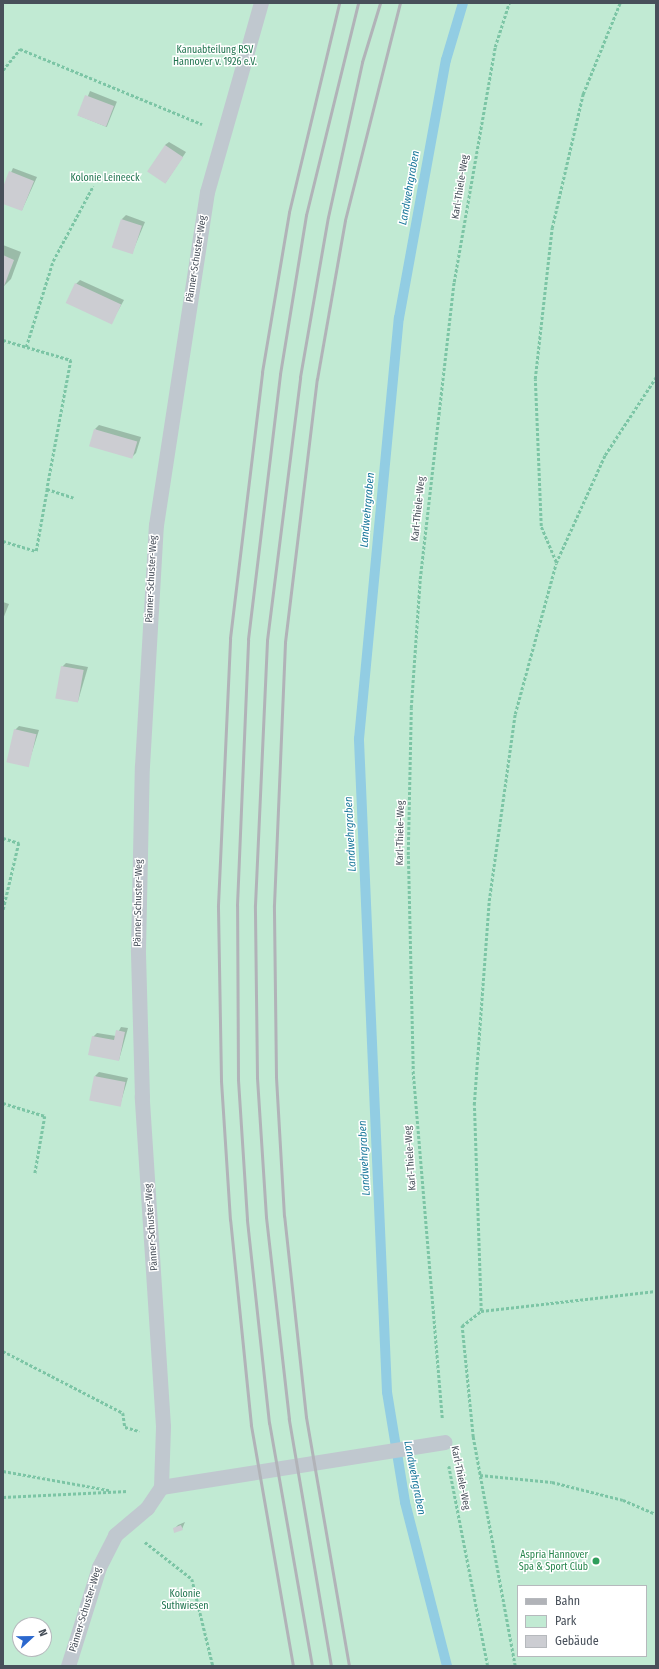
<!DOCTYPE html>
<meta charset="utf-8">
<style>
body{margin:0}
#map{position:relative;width:659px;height:1669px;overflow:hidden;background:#f1efee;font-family:"Fira Sans Condensed",sans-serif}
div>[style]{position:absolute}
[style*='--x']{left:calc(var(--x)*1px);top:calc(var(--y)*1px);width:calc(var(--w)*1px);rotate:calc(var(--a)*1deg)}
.green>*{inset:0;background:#c1ead3}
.shadow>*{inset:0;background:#0003;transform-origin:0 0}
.stream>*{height:10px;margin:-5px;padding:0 5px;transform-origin:5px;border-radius:5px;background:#92cde3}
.building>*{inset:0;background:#cccdd2;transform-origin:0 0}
.path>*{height:2.5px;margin-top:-1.25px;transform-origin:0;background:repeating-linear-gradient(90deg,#7cc5a5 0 3px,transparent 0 5px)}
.service>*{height:15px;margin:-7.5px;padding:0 7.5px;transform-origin:7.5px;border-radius:7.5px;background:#c0c8cf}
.rail>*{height:3px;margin:-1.5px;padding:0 1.5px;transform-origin:1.5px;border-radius:1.5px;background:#b1b3b8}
.dots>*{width:11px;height:11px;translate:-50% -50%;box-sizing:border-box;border:2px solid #fff;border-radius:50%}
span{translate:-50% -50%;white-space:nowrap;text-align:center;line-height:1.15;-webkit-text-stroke:3px #fff;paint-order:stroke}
.park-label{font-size:10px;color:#20744f}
.street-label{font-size:10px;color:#48505a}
.leisure-label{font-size:10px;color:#27864d}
.right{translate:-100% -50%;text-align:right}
.water-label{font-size:11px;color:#1a789b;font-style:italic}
.frame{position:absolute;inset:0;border:4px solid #48505a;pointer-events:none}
.legend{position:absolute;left:517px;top:1585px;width:130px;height:72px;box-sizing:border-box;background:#fff;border:1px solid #b6b9bd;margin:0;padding:5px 7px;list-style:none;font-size:12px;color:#48505a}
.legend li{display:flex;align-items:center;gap:8px;height:20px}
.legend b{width:20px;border:1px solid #b6b9bd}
.north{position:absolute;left:12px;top:1617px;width:40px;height:40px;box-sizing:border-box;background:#fff;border:1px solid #b6b9bd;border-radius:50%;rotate:68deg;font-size:11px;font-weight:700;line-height:16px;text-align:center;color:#48505a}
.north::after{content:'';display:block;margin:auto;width:14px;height:18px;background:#2b68ce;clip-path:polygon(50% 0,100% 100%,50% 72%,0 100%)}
</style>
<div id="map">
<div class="green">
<i style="clip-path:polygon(evenodd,3px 3px,656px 3px,656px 1666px,3px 1666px,3px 3px,518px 1586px,646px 1586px,646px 1656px,518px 1656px,518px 1586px,3px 3px,20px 1625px,44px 1625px,44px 1649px,20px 1649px,20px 1625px)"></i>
</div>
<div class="shadow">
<i style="left:90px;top:91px;width:29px;height:27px;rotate:22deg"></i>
<i style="clip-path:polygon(169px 142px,186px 152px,166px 182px,165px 145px)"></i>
<i style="clip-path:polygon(13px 168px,37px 177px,22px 210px,3px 203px,3px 190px)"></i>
<i style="clip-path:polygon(126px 215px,145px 222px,132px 253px,122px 219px)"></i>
<i style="clip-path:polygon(3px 245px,21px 252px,11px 279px,3px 287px)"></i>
<i style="clip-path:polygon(80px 280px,124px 300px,111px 323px,76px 284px)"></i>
<i style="clip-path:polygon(99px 425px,141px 437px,136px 453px,132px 457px,95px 429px)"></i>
<i style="clip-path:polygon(3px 602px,9px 604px,3px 619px)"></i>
<i style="clip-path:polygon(66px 663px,88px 667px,78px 701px,62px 667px)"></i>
<i style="clip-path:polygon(19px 726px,39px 730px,28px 765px,15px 730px)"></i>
<i style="clip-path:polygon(121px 1027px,128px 1028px,119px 1060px,93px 1037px,97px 1033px,116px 1036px)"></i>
<i style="clip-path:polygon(99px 1072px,128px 1078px,120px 1105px,95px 1076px)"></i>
<i style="clip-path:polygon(185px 1522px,182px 1529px,174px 1529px,178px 1525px)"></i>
</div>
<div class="stream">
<i style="--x:447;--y:1666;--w:169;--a:-104.4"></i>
<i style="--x:405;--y:1502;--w:111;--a:-99.3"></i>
<i style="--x:387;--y:1392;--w:654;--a:-92.46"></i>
<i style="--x:359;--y:739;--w:423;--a:-84.6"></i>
<i style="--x:399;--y:318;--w:262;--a:-79.7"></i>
<i style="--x:446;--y:60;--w:59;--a:-73.4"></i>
</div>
<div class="building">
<i style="left:85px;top:95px;width:31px;height:22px;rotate:21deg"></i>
<i style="left:165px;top:145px;width:22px;height:32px;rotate:34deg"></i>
<i style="clip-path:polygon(9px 171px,34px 181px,22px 211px,3px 204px,3px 187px)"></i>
<i style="left:121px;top:219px;width:22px;height:30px;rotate:18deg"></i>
<i style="clip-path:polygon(3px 255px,14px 260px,3px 289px)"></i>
<i style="left:75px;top:283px;width:51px;height:22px;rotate:25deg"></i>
<i style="left:94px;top:429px;width:45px;height:18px;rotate:16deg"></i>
<i style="left:61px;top:666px;width:23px;height:33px;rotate:10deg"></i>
<i style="left:14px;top:729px;width:23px;height:34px;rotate:13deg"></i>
<i style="clip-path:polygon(116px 1030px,125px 1032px,119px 1061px,88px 1055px,92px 1036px,114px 1040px)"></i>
<i style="left:94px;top:1076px;width:32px;height:25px;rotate:11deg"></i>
<i style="clip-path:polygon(181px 1525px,183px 1530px,174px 1533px,173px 1528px)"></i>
</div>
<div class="path">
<i style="--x:3;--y:70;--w:27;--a:-51"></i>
<i style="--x:20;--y:49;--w:197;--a:22.4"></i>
<i style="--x:3;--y:340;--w:71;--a:16.4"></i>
<i style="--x:71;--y:360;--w:131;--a:100.5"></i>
<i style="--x:47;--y:489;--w:28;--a:18"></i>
<i style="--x:26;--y:347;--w:90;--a:-72.6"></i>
<i style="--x:53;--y:261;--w:85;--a:-61.9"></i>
<i style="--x:3;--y:541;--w:34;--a:17"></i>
<i style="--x:36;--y:551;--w:63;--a:-79.9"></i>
<i style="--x:556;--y:562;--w:39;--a:-113"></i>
<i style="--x:541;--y:526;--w:147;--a:-92.3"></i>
<i style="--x:535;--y:379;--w:152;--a:-83.6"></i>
<i style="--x:552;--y:228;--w:138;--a:-77"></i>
<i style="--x:583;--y:94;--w:98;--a:-67.9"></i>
<i style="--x:3;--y:838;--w:17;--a:17"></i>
<i style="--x:19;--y:843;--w:70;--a:103.2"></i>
<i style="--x:3;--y:1103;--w:44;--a:17.2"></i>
<i style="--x:45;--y:1116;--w:59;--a:99.8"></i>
<i style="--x:481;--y:1311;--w:206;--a:-91.9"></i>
<i style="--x:474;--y:1105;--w:205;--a:-85.8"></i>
<i style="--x:489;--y:901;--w:189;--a:-82.1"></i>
<i style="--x:515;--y:714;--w:156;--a:-74.8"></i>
<i style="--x:556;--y:563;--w:119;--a:-65.6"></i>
<i style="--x:605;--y:455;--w:93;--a:-56.8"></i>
<i style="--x:3;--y:1351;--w:135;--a:27.3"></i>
<i style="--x:123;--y:1413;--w:14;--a:82"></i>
<i style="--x:125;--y:1427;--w:15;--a:16"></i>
<i style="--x:442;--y:1418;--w:350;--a:-94.8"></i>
<i style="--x:413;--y:1069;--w:214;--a:-91.3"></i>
<i style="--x:408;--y:855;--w:147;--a:-88.8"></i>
<i style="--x:411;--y:708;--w:129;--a:-86"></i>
<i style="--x:420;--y:579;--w:299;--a:-83.5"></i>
<i style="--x:454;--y:282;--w:239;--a:-80.1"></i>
<i style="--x:495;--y:47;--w:46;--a:-72.3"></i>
<i style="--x:449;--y:1466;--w:204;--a:79"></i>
<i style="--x:3;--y:1471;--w:108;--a:10.2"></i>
<i style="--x:480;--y:1475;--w:72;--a:5.6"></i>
<i style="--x:552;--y:1482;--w:73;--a:14.2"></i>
<i style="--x:623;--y:1500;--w:36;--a:23"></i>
<i style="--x:3;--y:1497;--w:125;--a:-2.7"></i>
<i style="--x:145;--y:1542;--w:60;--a:38.2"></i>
<i style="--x:192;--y:1579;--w:89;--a:76.4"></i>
<i style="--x:515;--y:1666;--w:233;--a:-100.4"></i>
<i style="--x:473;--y:1437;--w:112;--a:-95.7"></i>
<i style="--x:462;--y:1326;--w:24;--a:-38"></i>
<i style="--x:481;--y:1311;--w:176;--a:-6.5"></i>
</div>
<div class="service">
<i style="--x:161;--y:1487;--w:287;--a:-9"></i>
<i style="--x:68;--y:1666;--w:104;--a:-72.6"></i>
<i style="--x:99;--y:1567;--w:36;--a:-63"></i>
<i style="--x:115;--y:1535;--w:42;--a:-40.2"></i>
<i style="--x:147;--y:1508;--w:25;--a:-56"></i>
<i style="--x:161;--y:1487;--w:61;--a:-88.1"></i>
<i style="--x:163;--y:1426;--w:330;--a:-93.7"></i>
<i style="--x:142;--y:1097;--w:147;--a:-91.6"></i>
<i style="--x:138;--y:950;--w:184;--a:-88.8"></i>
<i style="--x:142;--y:766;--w:241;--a:-86.7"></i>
<i style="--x:156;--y:525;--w:337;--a:-81.3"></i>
<i style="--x:207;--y:192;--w:197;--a:-74.1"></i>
</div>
<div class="rail">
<i style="--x:293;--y:1666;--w:245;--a:-99.9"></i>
<i style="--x:251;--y:1425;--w:206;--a:-95.8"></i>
<i style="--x:230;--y:1220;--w:140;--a:-93.7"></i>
<i style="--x:221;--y:1080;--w:175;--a:-91"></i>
<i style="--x:218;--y:905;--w:267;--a:-87.4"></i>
<i style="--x:230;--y:638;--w:268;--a:-83.1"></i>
<i style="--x:262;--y:372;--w:162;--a:-80.4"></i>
<i style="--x:289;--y:212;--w:215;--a:-76.5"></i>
<i style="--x:312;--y:1666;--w:247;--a:-100"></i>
<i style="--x:269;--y:1423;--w:205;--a:-96.2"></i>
<i style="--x:247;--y:1219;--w:140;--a:-93.7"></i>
<i style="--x:238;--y:1079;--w:174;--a:-90.3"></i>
<i style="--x:237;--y:905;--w:266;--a:-87.6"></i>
<i style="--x:248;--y:639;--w:267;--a:-83.1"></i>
<i style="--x:280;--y:374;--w:161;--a:-80.7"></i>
<i style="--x:306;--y:215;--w:218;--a:-76.2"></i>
<i style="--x:331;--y:1666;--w:251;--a:-99.7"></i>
<i style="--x:289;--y:1419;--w:203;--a:-96.5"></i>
<i style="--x:266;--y:1217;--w:140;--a:-93.7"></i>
<i style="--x:257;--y:1077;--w:172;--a:-90.7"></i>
<i style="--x:255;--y:905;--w:265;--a:-87.4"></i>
<i style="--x:267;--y:640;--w:265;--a:-82.8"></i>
<i style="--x:300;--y:377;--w:162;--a:-80.1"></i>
<i style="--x:328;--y:217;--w:159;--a:-77.6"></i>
<i style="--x:362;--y:62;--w:62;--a:-73"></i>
<i style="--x:349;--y:1666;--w:253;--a:-99.8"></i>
<i style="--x:306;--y:1417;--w:202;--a:-96.2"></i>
<i style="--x:284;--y:1216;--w:140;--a:-93.3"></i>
<i style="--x:276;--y:1076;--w:171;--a:-90.7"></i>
<i style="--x:274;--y:905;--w:263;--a:-87.6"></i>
<i style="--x:285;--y:642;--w:265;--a:-83.1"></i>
<i style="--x:317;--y:379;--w:161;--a:-80"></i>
<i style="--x:345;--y:220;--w:224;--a:-75.8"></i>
</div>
<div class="dots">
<i style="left:596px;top:1561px;background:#2e9e5b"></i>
</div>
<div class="park-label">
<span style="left:215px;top:56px">Kanuabteilung RSV<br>Hannover v. 1926 e.V.</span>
<span style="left:105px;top:179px">Kolonie Leineeck</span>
<span style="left:185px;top:1600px">Kolonie<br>Suthwiesen</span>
</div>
<div class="street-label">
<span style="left:461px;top:187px;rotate:-81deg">Karl-Thiele-Weg</span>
<span style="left:197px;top:259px;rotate:-81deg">Pänner-Schuster-Weg</span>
<span style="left:419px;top:509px;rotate:-84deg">Karl-Thiele-Weg</span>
<span style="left:152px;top:579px;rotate:-87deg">Pänner-Schuster-Weg</span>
<span style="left:401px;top:833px;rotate:-89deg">Karl-Thiele-Weg</span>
<span style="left:139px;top:903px;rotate:-89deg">Pänner-Schuster-Weg</span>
<span style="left:411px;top:1158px;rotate:-94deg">Karl-Thiele-Weg</span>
<span style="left:152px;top:1227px;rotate:-94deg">Pänner-Schuster-Weg</span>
<span style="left:460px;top:1478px;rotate:79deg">Karl-Thiele-Weg</span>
<span style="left:86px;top:1610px;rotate:-73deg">Pänner-Schuster-Weg</span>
</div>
<div class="leisure-label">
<span class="right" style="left:588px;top:1561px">Aspria Hannover<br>Spa &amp; Sport Club</span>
</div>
<div class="water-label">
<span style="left:410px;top:188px;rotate:-80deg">Landwehrgraben</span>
<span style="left:368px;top:510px;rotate:-85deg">Landwehrgraben</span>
<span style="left:351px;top:834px;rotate:-93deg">Landwehrgraben</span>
<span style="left:365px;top:1158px;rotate:-93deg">Landwehrgraben</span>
<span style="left:414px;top:1478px;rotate:79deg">Landwehrgraben</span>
</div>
<div class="frame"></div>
<ul class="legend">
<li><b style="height:5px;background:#b1b3b8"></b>Bahn</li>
<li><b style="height:11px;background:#c1ead3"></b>Park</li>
<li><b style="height:11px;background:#cccdd2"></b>Gebäude</li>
</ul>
<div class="north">N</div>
</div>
